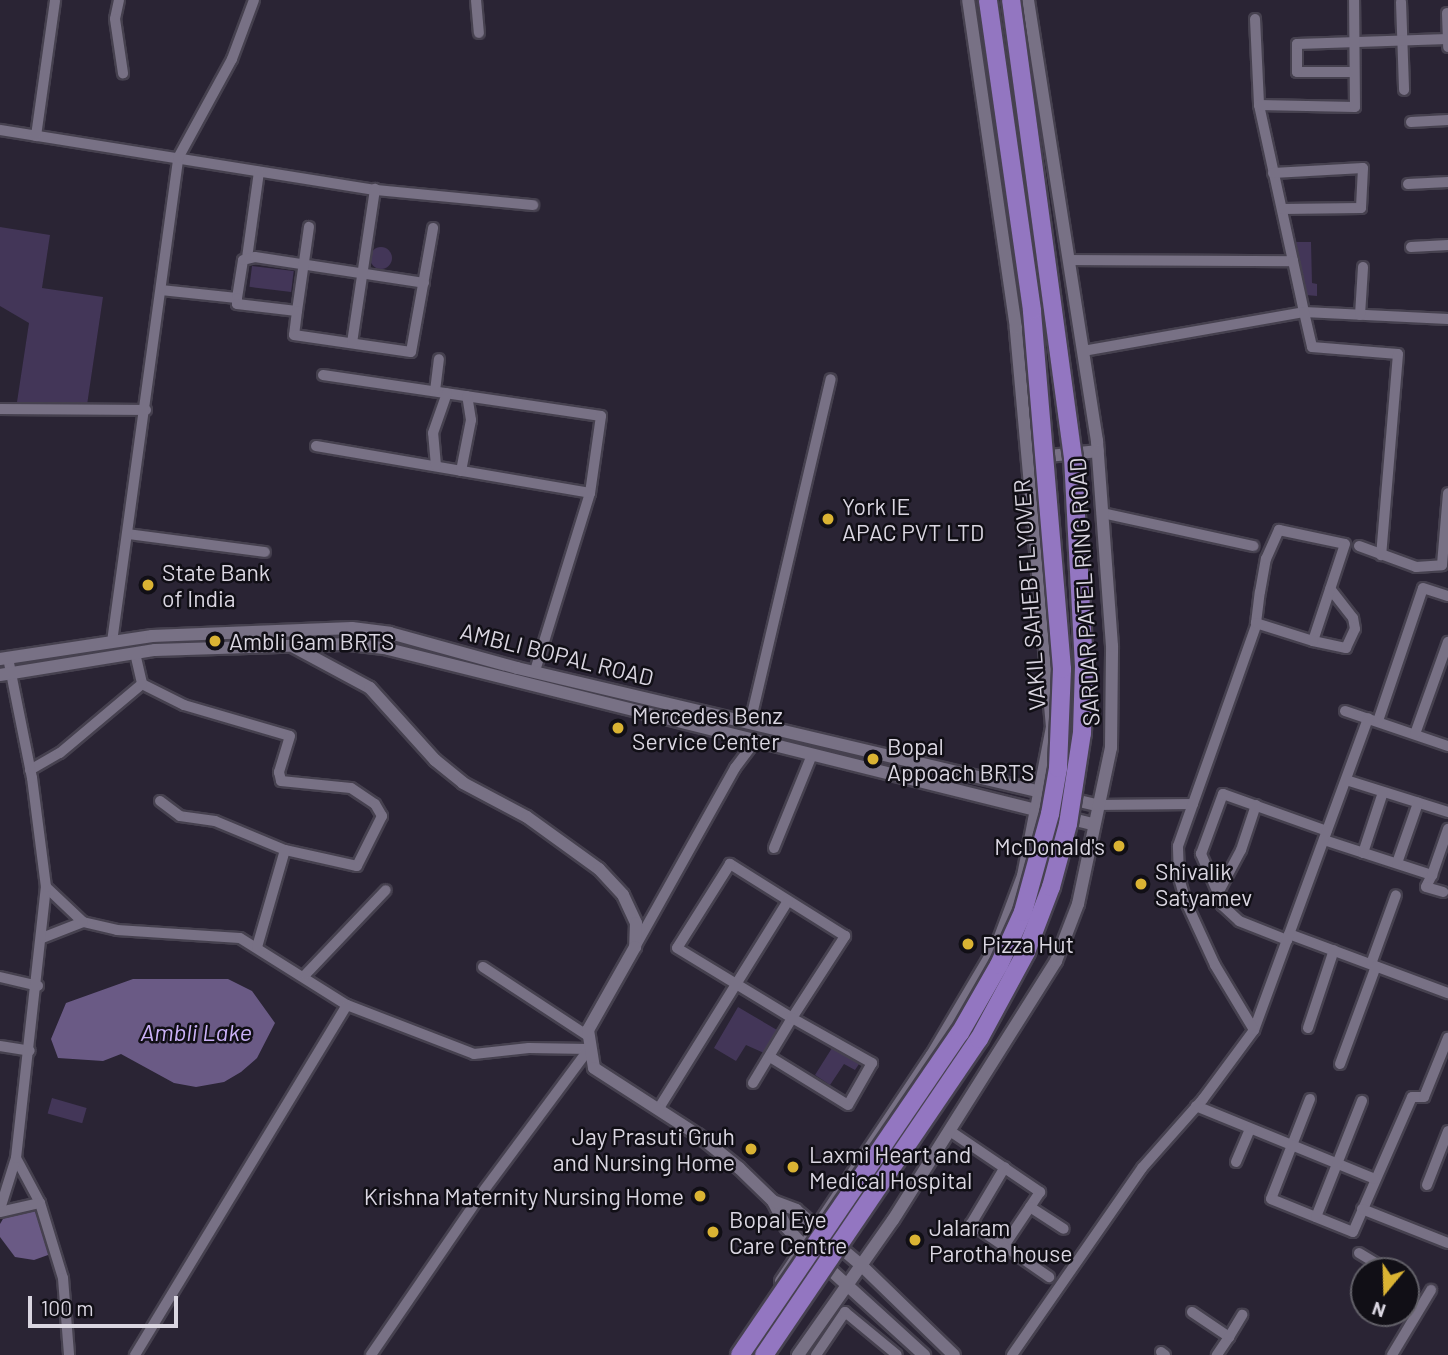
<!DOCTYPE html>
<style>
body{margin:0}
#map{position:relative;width:1448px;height:1355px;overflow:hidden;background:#2a2434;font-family:Barlow,sans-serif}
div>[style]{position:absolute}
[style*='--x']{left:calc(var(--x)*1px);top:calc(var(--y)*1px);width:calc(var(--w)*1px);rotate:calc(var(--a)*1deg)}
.green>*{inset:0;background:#433658;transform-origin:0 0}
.round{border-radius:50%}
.water>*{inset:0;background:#6a5a85}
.roads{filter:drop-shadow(2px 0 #46414f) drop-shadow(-2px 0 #46414f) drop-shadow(0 2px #46414f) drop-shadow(0 -2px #46414f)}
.minor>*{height:10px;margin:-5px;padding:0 5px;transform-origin:5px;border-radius:5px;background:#787185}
.tertiary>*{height:12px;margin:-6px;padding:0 6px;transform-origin:6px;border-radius:6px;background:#787185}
.bridges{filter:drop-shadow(2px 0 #46414f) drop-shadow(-2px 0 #46414f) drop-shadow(0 2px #46414f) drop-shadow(0 -2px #46414f)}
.trunk-bridge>*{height:18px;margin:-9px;padding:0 9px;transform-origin:9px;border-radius:9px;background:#9376c1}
.dots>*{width:19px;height:19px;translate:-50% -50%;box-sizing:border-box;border:4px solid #110f16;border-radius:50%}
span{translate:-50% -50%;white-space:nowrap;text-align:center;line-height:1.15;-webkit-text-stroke:5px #110f16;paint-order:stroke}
.poi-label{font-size:23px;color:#dad6e1}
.left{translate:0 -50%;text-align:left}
.right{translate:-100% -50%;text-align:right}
.street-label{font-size:23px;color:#dad6e1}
.water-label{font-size:24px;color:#cab1f6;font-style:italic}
.north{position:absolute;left:1350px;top:1257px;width:70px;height:70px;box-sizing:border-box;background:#110f16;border:2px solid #615f67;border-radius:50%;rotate:199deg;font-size:19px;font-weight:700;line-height:28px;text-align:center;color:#dad6e1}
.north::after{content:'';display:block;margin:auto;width:24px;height:32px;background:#dab333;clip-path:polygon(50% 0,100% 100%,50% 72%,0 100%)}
.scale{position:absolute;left:28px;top:1296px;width:150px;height:32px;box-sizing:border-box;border:4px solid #dad6e1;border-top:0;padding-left:9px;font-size:21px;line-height:24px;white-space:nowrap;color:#dad6e1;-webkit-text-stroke:5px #110f16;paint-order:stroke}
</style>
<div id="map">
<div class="green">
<i style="clip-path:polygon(0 227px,50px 235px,42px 288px,103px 297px,87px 405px,17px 402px,29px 323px,0 306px)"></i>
<i style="clip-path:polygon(1296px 242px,1311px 242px,1312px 283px,1317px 284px,1317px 296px,1306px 295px)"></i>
<i class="round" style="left:370px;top:247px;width:22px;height:22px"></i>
<i style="left:252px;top:266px;width:42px;height:21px;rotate:7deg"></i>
<i style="clip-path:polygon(738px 1007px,777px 1030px,764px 1053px,746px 1045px,736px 1061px,714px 1048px)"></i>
<i style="clip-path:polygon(832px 1048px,859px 1064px,855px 1070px,844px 1064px,830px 1085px,815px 1075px)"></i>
<i style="left:52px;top:1098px;width:36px;height:16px;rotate:16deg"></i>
</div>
<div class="water">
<i style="clip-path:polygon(133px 979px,228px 979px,252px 991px,275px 1023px,257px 1058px,241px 1072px,224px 1082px,196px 1087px,174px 1083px,121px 1054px,103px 1061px,58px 1058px,51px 1039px,66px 1003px)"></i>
<i style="clip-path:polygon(27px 1207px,41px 1212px,52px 1246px,48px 1255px,34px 1260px,15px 1257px,0 1237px,0 1224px,7px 1212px)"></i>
</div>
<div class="roads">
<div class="minor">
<i style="--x:119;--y:0;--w:19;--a:102"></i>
<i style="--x:115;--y:19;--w:55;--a:81.6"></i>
<i style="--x:476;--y:0;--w:33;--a:85"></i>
<i style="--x:1401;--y:2;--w:88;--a:88"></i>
<i style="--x:1447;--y:13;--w:34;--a:88"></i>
<i style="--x:1255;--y:19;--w:86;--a:87.3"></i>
<i style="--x:1259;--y:105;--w:160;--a:77.7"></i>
<i style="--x:1354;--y:72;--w:57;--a:180"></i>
<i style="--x:1297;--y:72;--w:28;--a:-90"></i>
<i style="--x:1297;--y:44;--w:151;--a:-1.9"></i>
<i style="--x:1259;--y:105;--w:96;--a:1.2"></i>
<i style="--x:1355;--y:107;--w:107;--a:-90.5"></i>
<i style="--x:1411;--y:122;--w:37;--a:-3"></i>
<i style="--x:0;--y:130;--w:381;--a:9.1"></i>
<i style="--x:376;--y:190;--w:158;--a:5.5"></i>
<i style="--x:36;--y:136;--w:137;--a:-82"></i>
<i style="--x:1273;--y:173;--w:90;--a:-3.2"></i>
<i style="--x:1363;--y:168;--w:40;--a:92.9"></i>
<i style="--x:1361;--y:208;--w:78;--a:179.3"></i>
<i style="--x:1408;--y:184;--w:40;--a:-2.9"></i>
<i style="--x:1411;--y:247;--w:37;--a:-3"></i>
<i style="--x:247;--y:258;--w:87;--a:-82.1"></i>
<i style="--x:1069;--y:260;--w:224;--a:0.3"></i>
<i style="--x:1293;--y:261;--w:52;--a:77.8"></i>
<i style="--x:1304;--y:312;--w:144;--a:2.8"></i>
<i style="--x:161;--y:290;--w:76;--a:6"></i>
<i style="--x:237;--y:298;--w:38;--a:-81"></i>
<i style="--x:243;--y:260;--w:12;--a:-14"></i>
<i style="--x:255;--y:257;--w:171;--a:8.7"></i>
<i style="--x:237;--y:298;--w:6;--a:90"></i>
<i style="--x:237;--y:304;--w:60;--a:6.7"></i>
<i style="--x:297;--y:311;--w:85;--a:-81.9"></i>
<i style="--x:297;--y:311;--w:24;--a:97"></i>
<i style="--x:294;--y:335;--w:118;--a:8.3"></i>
<i style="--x:411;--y:352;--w:126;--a:-79.9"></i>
<i style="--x:1360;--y:315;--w:48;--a:-86.4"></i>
<i style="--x:352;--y:343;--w:156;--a:-81.5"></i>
<i style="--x:1083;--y:351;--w:224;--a:-10"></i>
<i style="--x:1304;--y:312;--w:36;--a:77"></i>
<i style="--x:1312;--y:347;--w:86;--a:4.7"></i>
<i style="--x:1398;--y:354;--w:202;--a:94.8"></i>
<i style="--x:323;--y:375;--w:281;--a:8.4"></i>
<i style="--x:601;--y:416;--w:78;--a:98.1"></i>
<i style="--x:590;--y:493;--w:186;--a:107.2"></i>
<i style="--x:435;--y:391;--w:32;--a:-83"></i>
<i style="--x:0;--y:409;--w:146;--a:0.4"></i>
<i style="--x:316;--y:446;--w:278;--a:9.7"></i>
<i style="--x:436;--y:466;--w:33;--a:-95"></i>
<i style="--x:433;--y:433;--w:42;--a:-70.7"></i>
<i style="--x:461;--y:471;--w:52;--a:-78.9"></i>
<i style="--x:471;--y:420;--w:24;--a:-99"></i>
<i style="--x:1102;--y:513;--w:155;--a:12.3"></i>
<i style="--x:128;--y:534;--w:138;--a:7.5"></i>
<i style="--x:1359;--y:546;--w:61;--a:20.2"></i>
<i style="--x:1416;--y:567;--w:26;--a:-4"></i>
<i style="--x:1442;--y:565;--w:72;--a:-85.2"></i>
<i style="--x:1313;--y:641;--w:34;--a:12"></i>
<i style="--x:1346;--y:648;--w:21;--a:-65"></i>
<i style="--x:1355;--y:629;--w:11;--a:-100"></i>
<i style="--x:1353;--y:618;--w:37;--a:-128"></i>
<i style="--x:112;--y:642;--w:488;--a:-82.2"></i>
<i style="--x:178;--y:158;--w:113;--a:-61.4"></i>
<i style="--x:232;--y:59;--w:63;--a:-69.6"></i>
<i style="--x:135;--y:653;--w:32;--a:77"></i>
<i style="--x:142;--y:684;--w:47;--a:26.6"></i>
<i style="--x:184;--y:705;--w:110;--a:16.3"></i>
<i style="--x:290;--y:736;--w:38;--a:107"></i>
<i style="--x:279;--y:772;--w:9;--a:77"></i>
<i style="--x:281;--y:781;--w:70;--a:5.7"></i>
<i style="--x:351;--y:788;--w:29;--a:34"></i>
<i style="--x:375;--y:804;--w:14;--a:60"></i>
<i style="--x:382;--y:816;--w:56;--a:116.6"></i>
<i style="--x:357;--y:866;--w:74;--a:-167.5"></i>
<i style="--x:285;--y:850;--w:76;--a:-157.5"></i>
<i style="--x:215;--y:821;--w:35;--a:-172"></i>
<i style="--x:180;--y:816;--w:25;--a:-143"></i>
<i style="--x:1345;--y:711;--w:109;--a:18.8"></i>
<i style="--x:1378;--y:721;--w:140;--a:-71.3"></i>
<i style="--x:1423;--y:588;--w:26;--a:18"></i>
<i style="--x:750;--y:723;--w:353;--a:-76.8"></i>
<i style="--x:1415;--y:734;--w:98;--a:-70.3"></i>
<i style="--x:30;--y:770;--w:34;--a:-30"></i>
<i style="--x:60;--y:753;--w:107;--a:-40.1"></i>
<i style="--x:1346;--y:780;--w:107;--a:17.4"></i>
<i style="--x:1096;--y:805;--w:97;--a:-0.6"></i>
<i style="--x:1256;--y:805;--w:47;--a:108.4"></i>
<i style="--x:1241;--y:850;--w:49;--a:118.1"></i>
<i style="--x:1218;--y:893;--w:13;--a:72"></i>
<i style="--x:1222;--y:905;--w:23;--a:43"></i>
<i style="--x:1239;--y:921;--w:52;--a:21.6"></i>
<i style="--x:1324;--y:840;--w:114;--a:18"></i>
<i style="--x:1432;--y:875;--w:13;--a:117"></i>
<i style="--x:1426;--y:887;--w:18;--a:16"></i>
<i style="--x:774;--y:848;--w:100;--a:-67.8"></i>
<i style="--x:1363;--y:853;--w:64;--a:-71.8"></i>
<i style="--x:1397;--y:863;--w:64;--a:-70.7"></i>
<i style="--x:1432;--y:875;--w:49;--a:-70.8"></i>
<i style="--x:1218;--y:893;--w:43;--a:-113.6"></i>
<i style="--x:1201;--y:854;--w:64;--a:-69.9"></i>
<i style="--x:1223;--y:794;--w:110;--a:19.6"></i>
<i style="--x:83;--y:922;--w:35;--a:13"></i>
<i style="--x:117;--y:930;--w:123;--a:3.7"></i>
<i style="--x:240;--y:938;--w:126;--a:32.1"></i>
<i style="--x:347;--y:1005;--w:136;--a:21.1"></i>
<i style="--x:474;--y:1054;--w:55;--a:-6.2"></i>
<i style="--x:529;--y:1048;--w:60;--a:1"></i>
<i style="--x:1289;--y:934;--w:170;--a:20.4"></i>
<i style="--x:42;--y:938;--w:44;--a:-21.3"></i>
<i style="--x:83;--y:922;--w:51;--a:-136.6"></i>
<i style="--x:257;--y:947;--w:101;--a:-73.9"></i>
<i style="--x:635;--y:947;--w:205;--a:-60.8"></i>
<i style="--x:735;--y:768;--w:34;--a:-53"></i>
<i style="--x:1371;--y:964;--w:73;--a:-70.1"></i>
<i style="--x:483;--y:967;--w:126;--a:33.3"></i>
<i style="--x:305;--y:975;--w:117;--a:-46.4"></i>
<i style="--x:0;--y:977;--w:39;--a:13"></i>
<i style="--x:1308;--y:1028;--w:82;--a:-71.6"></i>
<i style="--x:1254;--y:1030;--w:332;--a:-69.9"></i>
<i style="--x:0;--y:1046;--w:30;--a:9"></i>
<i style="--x:1340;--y:1064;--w:104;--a:-69.8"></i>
<i style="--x:753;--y:1083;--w:76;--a:-59"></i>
<i style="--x:792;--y:1018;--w:98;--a:-57.1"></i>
<i style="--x:845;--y:936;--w:136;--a:-147.9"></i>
<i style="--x:730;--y:864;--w:99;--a:122.2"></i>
<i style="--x:677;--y:948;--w:135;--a:31.3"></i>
<i style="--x:792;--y:1018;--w:92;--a:29.4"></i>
<i style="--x:872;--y:1063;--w:48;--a:119.7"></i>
<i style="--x:848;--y:1105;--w:92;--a:-148.4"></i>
<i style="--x:1310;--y:1099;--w:107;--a:111.3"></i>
<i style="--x:1271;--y:1199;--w:88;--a:21.9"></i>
<i style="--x:1353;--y:1232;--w:147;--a:-66.4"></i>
<i style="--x:1412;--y:1097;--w:12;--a:0"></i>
<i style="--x:1424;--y:1097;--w:64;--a:-67.9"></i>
<i style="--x:1196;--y:1106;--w:193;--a:22.2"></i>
<i style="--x:659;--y:1108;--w:244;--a:-58.1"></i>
<i style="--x:950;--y:1131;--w:109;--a:34.1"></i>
<i style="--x:1040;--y:1192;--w:65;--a:123.7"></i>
<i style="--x:1004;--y:1246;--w:55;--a:34.6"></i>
<i style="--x:16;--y:1158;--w:51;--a:61.9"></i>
<i style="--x:40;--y:1203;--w:78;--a:73"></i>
<i style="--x:63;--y:1278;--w:77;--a:85.5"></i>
<i style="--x:1236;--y:1162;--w:36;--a:-67"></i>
<i style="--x:1427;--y:1185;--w:58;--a:-68.7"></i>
<i style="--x:1030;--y:1207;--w:40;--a:32.9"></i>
<i style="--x:0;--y:1209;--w:53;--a:-72.6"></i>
<i style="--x:16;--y:1158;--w:273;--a:-83.7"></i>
<i style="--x:46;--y:887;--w:110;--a:-97.3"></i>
<i style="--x:32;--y:778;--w:122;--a:-101.3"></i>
<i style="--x:1362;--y:1209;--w:92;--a:21.6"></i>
<i style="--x:0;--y:1212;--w:41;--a:-12.7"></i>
<i style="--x:1316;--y:1217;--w:125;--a:-68.4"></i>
<i style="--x:1004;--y:1246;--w:40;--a:-146"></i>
<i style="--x:971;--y:1224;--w:66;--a:-59.2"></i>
<i style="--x:1359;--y:1253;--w:31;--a:31"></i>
<i style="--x:1192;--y:1312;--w:45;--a:34"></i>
<i style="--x:1229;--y:1337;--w:22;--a:124"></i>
<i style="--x:1229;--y:1337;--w:26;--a:-59"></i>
<i style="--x:1161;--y:1352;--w:5;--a:37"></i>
<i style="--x:135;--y:1355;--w:409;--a:-58.8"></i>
<i style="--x:371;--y:1355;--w:191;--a:-55.6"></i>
<i style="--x:479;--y:1197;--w:184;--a:-53.4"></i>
<i style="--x:816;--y:1355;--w:52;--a:-56"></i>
<i style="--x:845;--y:1312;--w:67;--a:39.6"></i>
<i style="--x:1012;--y:1355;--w:228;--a:-55.2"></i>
<i style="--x:1142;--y:1168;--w:92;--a:-48.5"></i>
<i style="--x:1203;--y:1099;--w:86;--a:-53.5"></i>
<i style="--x:1254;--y:1030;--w:76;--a:-121"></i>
<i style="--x:1215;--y:965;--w:69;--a:-114.7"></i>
<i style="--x:1186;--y:902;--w:26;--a:-106"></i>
<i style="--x:1179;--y:877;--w:31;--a:-92"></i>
<i style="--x:1178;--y:846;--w:233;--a:-70.5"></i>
<i style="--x:1256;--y:626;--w:3;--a:-90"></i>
<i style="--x:1256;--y:623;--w:31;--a:-83"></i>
<i style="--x:1260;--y:592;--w:34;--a:-80"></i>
<i style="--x:1266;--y:559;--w:32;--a:-66"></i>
<i style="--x:1279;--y:530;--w:67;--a:12"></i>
<i style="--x:1345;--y:544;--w:102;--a:108.3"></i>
<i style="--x:1313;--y:641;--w:60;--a:-162.5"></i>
<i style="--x:1392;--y:1355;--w:76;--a:-59"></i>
</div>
<div class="tertiary">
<i style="--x:1038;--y:457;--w:60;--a:-5.7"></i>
<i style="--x:294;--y:647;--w:86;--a:28.3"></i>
<i style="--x:370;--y:688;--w:97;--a:47.9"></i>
<i style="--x:435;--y:760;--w:36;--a:39"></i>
<i style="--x:463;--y:783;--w:72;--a:28"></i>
<i style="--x:527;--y:817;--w:89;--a:35.8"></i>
<i style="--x:599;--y:869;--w:35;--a:47"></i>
<i style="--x:623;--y:895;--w:31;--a:65"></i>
<i style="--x:636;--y:923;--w:24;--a:92"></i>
<i style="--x:635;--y:947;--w:95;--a:119.5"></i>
<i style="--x:588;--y:1030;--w:38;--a:81"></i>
<i style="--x:594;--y:1068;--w:124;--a:32.8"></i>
<i style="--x:698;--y:1135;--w:53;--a:38.8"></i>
<i style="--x:739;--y:1168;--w:47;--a:44.1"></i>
<i style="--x:773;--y:1201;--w:29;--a:63"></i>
<i style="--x:786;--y:1227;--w:25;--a:47"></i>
<i style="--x:803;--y:1245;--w:164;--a:42.3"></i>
<i style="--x:0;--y:659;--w:154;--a:-8.6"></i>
<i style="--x:152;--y:636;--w:200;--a:-2.3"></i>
<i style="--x:352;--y:628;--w:38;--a:7"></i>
<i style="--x:390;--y:633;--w:132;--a:15.4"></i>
<i style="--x:517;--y:668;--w:595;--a:13.31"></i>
<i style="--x:0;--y:675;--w:157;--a:-9.2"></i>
<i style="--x:155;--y:650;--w:195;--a:-1.8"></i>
<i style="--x:350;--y:644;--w:38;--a:7"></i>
<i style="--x:388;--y:649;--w:725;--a:13.96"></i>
<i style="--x:773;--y:1201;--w:25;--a:21"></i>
<i style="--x:796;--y:1210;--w:87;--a:40.3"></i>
<i style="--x:862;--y:1266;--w:128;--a:44.1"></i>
<i style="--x:781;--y:1281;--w:272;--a:-56.3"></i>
<i style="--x:932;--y:1055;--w:128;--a:-59.4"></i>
<i style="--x:997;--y:945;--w:74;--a:-69.4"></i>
<i style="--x:1023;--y:876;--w:152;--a:-79"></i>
<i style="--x:1052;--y:727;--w:401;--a:-95.2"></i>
<i style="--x:1016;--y:328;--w:331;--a:-98.3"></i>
<i style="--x:798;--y:1355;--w:165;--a:-54.9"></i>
<i style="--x:893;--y:1220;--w:306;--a:-57.8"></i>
<i style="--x:1056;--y:961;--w:61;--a:-68.9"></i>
<i style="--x:1078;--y:904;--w:159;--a:-78.1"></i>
<i style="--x:1111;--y:748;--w:102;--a:-89.4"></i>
<i style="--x:1112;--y:646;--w:206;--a:-94.2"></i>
<i style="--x:1097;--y:441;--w:446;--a:-98.9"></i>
</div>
</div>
<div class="bridges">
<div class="trunk-bridge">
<i style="--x:740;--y:1355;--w:390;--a:-55.7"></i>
<i style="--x:960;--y:1033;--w:78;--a:-60.2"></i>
<i style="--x:999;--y:965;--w:58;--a:-65.6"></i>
<i style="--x:1023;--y:912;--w:102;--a:-74.6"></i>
<i style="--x:1050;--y:814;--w:47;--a:-80.1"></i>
<i style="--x:1058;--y:768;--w:99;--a:-87.7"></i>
<i style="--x:1062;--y:669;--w:360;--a:-94.8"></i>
<i style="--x:1032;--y:310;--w:313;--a:-98.1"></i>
<i style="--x:764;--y:1355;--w:382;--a:-55.8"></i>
<i style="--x:979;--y:1039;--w:99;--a:-61.6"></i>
<i style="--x:1026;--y:952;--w:70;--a:-69"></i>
<i style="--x:1051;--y:887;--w:65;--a:-74.9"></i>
<i style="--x:1068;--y:824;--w:92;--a:-81.3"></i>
<i style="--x:1082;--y:733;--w:66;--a:-88.3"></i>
<i style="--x:1084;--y:667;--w:209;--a:-93"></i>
<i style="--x:1073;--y:458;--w:462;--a:-97.7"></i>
</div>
</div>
<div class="dots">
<i style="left:828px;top:519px;background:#dab333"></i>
<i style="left:148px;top:585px;background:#dab333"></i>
<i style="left:215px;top:641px;background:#dab333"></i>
<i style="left:618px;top:728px;background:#dab333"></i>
<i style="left:873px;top:759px;background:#dab333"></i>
<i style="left:1119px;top:846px;background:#dab333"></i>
<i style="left:1141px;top:884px;background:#dab333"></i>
<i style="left:968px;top:944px;background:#dab333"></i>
<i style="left:751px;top:1149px;background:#dab333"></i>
<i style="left:793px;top:1167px;background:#dab333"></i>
<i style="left:700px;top:1196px;background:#dab333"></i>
<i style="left:713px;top:1232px;background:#dab333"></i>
<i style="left:915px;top:1240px;background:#dab333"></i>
</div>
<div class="poi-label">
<span class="left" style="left:842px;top:519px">York IE<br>APAC PVT LTD</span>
<span class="left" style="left:162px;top:585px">State Bank<br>of India</span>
<span class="left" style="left:229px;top:641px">Ambli Gam BRTS</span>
<span class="left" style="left:632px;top:728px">Mercedes Benz<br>Service Center</span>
<span class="left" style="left:887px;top:759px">Bopal<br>Appoach BRTS</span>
<span class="right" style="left:1105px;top:846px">McDonald's</span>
<span class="left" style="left:1155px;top:884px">Shivalik<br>Satyamev</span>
<span class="left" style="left:982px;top:944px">Pizza Hut</span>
<span class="right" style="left:735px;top:1149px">Jay Prasuti Gruh<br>and Nursing Home</span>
<span class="left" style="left:809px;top:1167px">Laxmi Heart and<br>Medical Hospital</span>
<span class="right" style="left:684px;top:1196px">Krishna Maternity Nursing Home</span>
<span class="left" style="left:729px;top:1232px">Bopal Eye<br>Care Centre</span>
<span class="left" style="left:929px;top:1240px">Jalaram<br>Parotha house</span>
</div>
<div class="street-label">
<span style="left:1084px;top:592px;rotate:-93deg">SARDAR PATEL RING ROAD</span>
<span style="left:1029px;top:595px;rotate:-94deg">VAKIL SAHEB FLYOVER</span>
<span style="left:557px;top:654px;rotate:14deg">AMBLI BOPAL ROAD</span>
</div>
<div class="water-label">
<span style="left:196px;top:1032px">Ambli Lake</span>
</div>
<div class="north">N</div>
<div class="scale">100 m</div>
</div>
